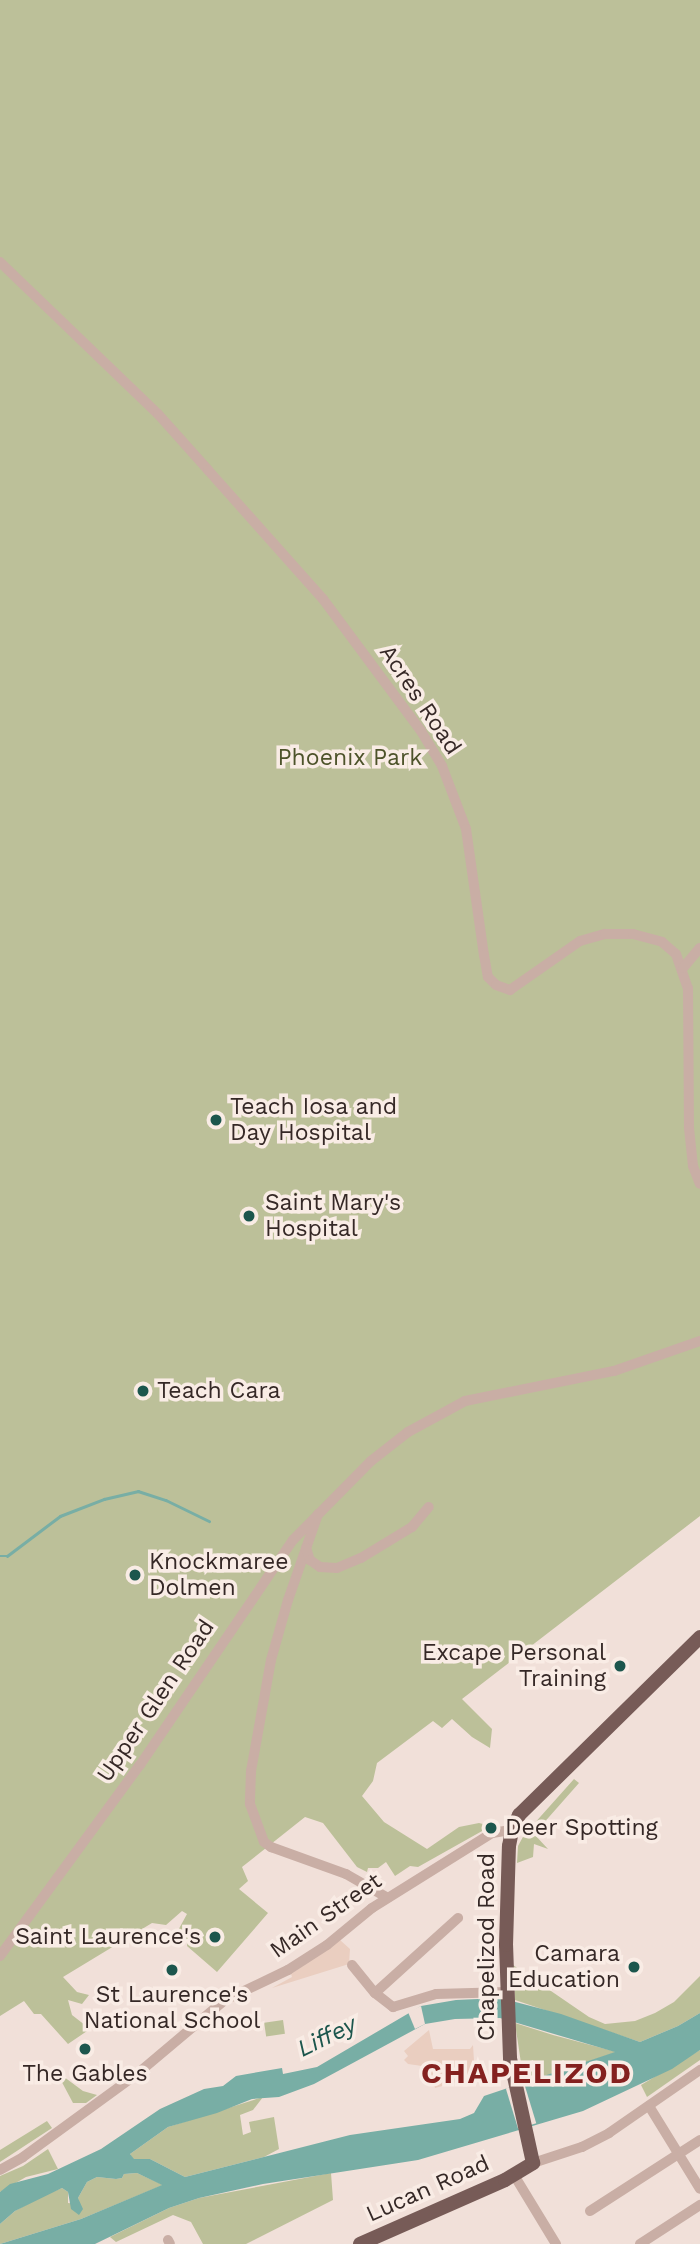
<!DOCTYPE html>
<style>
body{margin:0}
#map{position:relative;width:700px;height:2244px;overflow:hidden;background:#f1e0d9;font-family:"Work Sans",sans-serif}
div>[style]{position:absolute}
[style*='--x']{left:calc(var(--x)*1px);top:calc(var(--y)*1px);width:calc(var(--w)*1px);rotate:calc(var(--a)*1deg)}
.green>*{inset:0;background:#bcc099;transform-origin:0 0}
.plaza>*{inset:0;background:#eacec0}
.water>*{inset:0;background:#78aea5}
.pier>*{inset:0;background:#f1e0d9;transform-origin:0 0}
.stream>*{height:2.5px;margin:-1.25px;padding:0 1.25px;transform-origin:1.25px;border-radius:1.25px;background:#78aea5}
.minor>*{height:10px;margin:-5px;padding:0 5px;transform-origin:5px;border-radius:5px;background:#c9aea5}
.major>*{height:14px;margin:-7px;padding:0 7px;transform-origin:7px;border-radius:7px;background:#775b57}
.dots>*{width:19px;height:19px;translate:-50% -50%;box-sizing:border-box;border:4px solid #f9ece5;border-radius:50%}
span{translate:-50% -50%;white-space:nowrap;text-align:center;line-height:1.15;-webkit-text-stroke:7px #f9ece5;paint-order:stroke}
.street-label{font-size:23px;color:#352826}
.park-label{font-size:23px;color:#4d532a}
.poi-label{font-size:23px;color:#352826}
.left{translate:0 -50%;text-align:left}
.right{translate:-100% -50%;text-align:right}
.water-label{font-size:24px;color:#1c564d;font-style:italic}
.district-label{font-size:30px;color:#84211f;font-weight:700;letter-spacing:2px}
</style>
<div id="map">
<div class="green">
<i style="clip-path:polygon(0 0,700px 0,700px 1516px,462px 1699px,492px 1729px,490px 1748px,472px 1737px,452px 1719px,442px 1728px,433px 1721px,377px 1763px,373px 1781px,362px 1796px,384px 1822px,427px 1849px,459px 1827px,479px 1823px,491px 1826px,418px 1867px,410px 1866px,395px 1876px,386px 1862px,378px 1868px,368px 1868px,367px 1872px,357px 1867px,323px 1823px,305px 1817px,242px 1867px,248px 1881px,239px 1889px,268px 1913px,217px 1972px,187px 1946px,188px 1939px,175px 1936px,187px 1914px,182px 1911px,166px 1925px,152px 1923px,63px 1977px,77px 1992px,89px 1995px,82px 2004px,68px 2000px,72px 2015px,90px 2029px,68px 2044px,41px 2014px,34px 2014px,24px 2001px,0 2016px)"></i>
<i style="clip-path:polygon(574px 1779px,579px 1783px,534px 1834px,548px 1849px,534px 1844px,533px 1857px,517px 1863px,518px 1846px,524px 1835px)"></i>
<i style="clip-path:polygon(513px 1965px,589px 2017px,605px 2024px,635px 2021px,655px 2013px,674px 2002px,700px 1976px,700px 2013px,678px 2026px,640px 2042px,515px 2000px)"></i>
<i style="left:283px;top:2020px;width:14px;height:19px;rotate:82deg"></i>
<i style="clip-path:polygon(515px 2023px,553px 2035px,617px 2052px,524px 2083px)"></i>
<i style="clip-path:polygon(700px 2050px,700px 2060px,647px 2097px,641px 2085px)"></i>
<i style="clip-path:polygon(56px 2071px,83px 2091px,97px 2095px,86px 2103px,73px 2103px)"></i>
<i style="clip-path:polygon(263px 2097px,253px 2110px,240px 2115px,243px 2135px,251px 2132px,249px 2122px,274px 2117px,279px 2149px,264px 2157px,185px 2177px,150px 2159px,133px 2159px,130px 2154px,168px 2127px)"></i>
<i style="clip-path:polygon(47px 2121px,52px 2128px,0 2162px,0 2150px)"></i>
<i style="clip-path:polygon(48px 2149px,58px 2169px,26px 2177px,0 2192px,0 2176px,23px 2166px)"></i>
<i style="clip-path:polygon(137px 2173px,163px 2185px,81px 2219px,0 2244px,0 2224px,15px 2211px,40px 2197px,62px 2188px,68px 2192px,68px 2203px,79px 2204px,78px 2198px,87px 2182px,97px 2177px,116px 2179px,122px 2178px,124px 2174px)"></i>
<i style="clip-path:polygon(331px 2173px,333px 2200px,246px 2244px,203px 2244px,191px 2222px,173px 2215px,116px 2242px,110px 2237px,169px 2208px,199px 2198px)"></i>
</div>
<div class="plaza">
<i style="clip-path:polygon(340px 1940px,350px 1949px,349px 1964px,272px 1988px,292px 1977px,291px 1974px)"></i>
<i style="clip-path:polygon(429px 2030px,433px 2049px,470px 2049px,473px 2045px,475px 2077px,435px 2088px,429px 2067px,408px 2064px,404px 2060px,408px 2056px,404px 2051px)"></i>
</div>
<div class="water">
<i style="clip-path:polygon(evenodd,500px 1998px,561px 2014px,640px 2042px,678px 2026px,700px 2013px,700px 2050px,672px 2069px,583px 2111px,418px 2160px,263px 2184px,199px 2198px,169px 2208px,95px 2244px,0 2244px,81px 2219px,162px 2185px,137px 2173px,124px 2174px,122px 2178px,116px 2179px,97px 2177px,87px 2182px,78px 2198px,83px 2209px,79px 2215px,71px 2209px,68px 2192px,62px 2188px,15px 2211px,0 2224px,0 2192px,10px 2184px,48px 2174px,101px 2149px,160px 2109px,204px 2089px,223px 2086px,236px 2076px,282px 2068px,283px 2074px,317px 2067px,421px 2006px,456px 2000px,500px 1998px,500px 2018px,615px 2052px,484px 2096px,474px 2113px,460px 2119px,350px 2135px,185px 2177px,150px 2159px,134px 2159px,130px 2154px,168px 2127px,217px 2113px,252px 2099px,279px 2097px,314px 2084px,425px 2024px,455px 2019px,500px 2018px)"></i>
</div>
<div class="pier">
<i style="clip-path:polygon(421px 2006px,425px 2024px,415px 2029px,408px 2012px)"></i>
<i style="left:524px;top:2083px;width:42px;height:19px;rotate:73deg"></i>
</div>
<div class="stream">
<i style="--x:0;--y:1556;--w:7;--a:0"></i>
<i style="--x:7;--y:1556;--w:66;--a:-37"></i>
<i style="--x:60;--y:1516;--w:47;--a:-21.1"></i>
<i style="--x:104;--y:1499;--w:35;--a:-13"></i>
<i style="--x:138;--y:1491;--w:29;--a:18"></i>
<i style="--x:166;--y:1500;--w:48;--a:26"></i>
</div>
<div class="minor">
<i style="--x:0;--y:262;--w:219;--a:43.9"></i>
<i style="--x:158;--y:414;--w:75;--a:48.2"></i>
<i style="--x:208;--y:470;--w:173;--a:48.3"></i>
<i style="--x:323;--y:599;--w:164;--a:53.4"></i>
<i style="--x:421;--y:731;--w:41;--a:59"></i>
<i style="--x:442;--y:766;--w:67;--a:69.1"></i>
<i style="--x:466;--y:829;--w:127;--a:81.9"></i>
<i style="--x:484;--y:955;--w:22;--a:80"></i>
<i style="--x:488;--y:977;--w:11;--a:45"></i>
<i style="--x:496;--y:985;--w:15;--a:20"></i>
<i style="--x:510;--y:990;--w:85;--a:-35"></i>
<i style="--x:580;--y:941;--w:26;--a:-16"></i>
<i style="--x:605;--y:934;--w:28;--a:0"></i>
<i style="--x:633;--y:934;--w:30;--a:15"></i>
<i style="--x:662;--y:942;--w:18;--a:41"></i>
<i style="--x:676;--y:954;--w:36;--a:71"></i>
<i style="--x:688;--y:988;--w:140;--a:89.6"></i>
<i style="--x:689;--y:1128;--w:38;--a:84"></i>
<i style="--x:693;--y:1166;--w:19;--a:69"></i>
<i style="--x:683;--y:968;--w:26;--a:-50"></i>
<i style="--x:318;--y:1514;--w:91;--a:109.2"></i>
<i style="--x:288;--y:1600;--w:62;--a:105.8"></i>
<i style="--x:271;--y:1660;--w:113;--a:100.2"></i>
<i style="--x:251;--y:1771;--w:33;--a:92"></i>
<i style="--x:250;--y:1804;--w:40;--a:69.8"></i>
<i style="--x:264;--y:1842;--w:9;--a:36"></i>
<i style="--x:271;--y:1847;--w:80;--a:19.8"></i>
<i style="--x:346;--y:1874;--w:48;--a:29.7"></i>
<i style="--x:306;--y:1548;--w:13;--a:72"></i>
<i style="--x:310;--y:1560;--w:12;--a:35"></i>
<i style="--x:320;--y:1567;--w:17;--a:3"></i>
<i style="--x:337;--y:1568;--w:26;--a:-23"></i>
<i style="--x:361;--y:1558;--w:60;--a:-31.3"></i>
<i style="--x:412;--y:1527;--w:26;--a:-50"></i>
<i style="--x:0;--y:1956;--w:237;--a:-53.8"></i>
<i style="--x:140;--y:1765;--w:272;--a:-55.8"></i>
<i style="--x:293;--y:1540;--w:111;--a:-45.4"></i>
<i style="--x:371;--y:1461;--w:47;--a:-38.1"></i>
<i style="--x:408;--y:1432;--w:65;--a:-28.5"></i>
<i style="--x:465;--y:1401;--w:152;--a:-11.4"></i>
<i style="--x:614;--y:1371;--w:91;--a:-19.2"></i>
<i style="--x:352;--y:1965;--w:36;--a:51"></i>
<i style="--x:375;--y:1993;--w:23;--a:38"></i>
<i style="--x:393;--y:2007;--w:45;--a:-16.8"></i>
<i style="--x:436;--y:1994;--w:72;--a:-1.6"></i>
<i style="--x:375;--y:1993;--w:112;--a:-42.1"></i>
<i style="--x:649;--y:2106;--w:97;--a:58.4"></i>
<i style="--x:533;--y:2163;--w:52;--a:-18.1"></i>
<i style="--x:582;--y:2147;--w:30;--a:-27"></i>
<i style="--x:609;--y:2133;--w:111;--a:-34.7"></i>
<i style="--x:0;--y:2170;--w:26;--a:-29"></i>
<i style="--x:23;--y:2157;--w:141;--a:-36.1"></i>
<i style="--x:137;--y:2074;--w:115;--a:-40.1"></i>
<i style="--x:225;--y:2000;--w:70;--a:-25.5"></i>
<i style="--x:288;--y:1970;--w:46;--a:-32.7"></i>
<i style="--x:327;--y:1945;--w:58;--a:-39.4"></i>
<i style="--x:372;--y:1908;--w:142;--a:-32"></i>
<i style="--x:492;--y:1833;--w:20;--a:-9"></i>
<i style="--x:514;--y:2175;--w:81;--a:58.7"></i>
<i style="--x:590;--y:2211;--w:131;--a:-32.8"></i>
<i style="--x:168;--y:2240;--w:4;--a:63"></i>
<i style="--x:640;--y:2244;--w:72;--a:-33"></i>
</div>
<div class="major">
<i style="--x:360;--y:2244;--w:158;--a:-23.8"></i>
<i style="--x:505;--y:2180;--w:33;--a:-31"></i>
<i style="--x:533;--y:2163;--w:107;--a:-102.4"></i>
<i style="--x:510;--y:2058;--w:113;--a:-92"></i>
<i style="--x:506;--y:1945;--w:99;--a:-88.3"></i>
<i style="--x:509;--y:1846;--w:16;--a:-79"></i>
<i style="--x:512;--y:1830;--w:17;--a:-65"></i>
<i style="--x:519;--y:1815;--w:254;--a:-44.5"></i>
</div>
<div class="dots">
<i style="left:216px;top:1120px;background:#1c564d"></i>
<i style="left:249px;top:1216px;background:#1c564d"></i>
<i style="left:143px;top:1391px;background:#1c564d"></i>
<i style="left:135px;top:1575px;background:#1c564d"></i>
<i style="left:620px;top:1666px;background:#1c564d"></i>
<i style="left:491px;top:1828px;background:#1c564d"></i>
<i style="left:215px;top:1937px;background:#1c564d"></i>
<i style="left:634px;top:1967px;background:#1c564d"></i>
<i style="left:172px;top:1970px;background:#1c564d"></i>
<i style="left:85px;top:2049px;background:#1c564d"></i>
</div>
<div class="street-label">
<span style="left:420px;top:700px;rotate:56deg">Acres Road</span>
<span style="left:156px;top:1701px;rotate:-56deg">Upper Glen Road</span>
<span style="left:326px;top:1916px;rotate:-35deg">Main Street</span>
<span style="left:487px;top:1947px;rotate:-90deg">Chapelizod Road</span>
<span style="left:428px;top:2189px;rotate:-24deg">Lucan Road</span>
</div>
<div class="park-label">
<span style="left:350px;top:758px">Phoenix Park</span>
</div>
<div class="poi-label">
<span class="left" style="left:230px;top:1120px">Teach Iosa and<br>Day Hospital</span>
<span class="left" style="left:265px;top:1216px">Saint Mary's<br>Hospital</span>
<span class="left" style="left:157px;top:1391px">Teach Cara</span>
<span class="left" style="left:149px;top:1575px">Knockmaree<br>Dolmen</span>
<span class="right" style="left:606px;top:1666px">Excape Personal<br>Training</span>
<span class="left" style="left:505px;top:1828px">Deer Spotting</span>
<span class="right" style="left:201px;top:1937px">Saint Laurence's</span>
<span class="right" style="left:620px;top:1967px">Camara<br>Education</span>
<span style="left:172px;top:2008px">St Laurence's<br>National School</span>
<span style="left:85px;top:2074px">The Gables</span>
</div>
<div class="water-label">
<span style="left:327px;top:2037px;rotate:-26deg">Liffey</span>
</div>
<div class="district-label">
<span style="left:527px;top:2073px">CHAPELIZOD</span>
</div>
</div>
